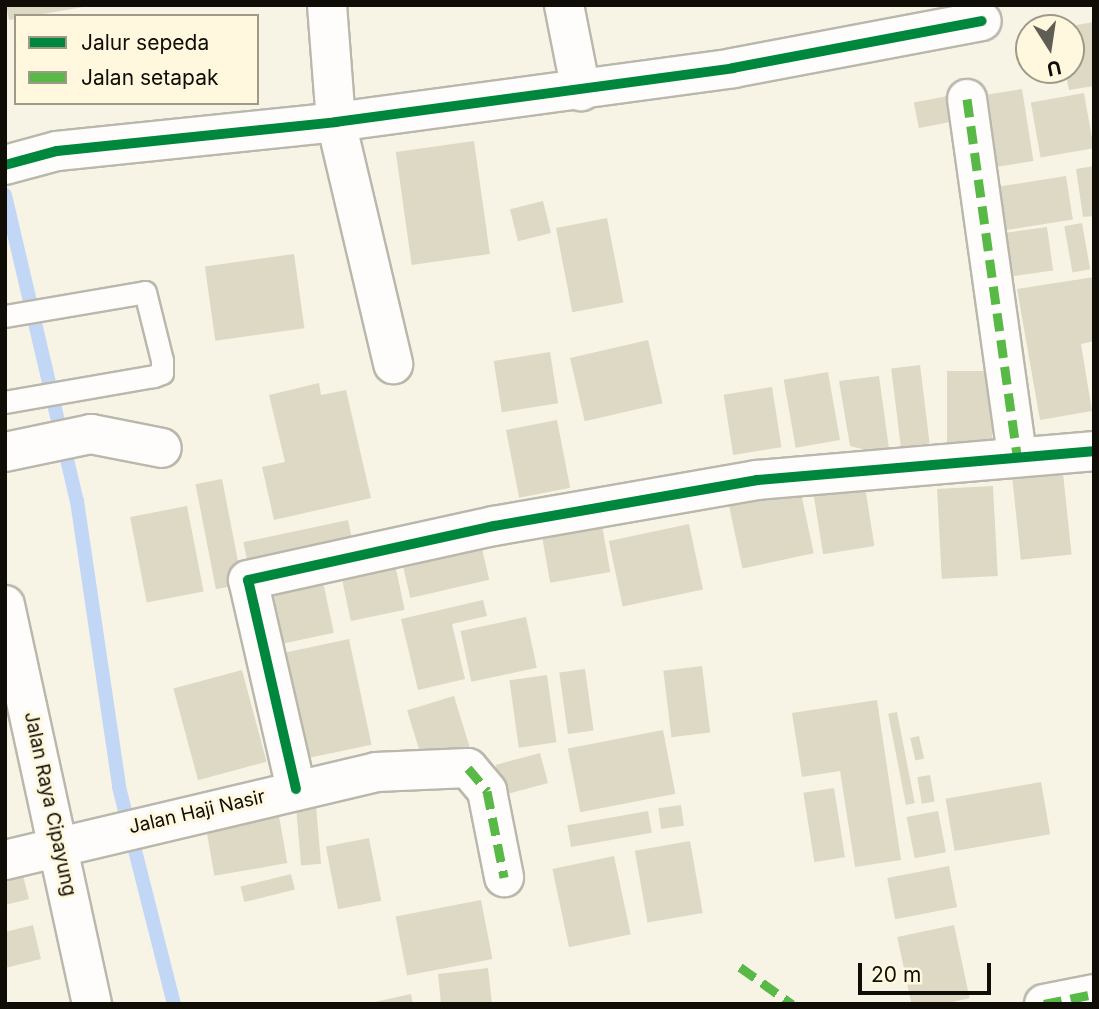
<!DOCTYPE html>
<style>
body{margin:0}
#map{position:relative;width:1099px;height:1009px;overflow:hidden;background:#f7f4e6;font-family:Inter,sans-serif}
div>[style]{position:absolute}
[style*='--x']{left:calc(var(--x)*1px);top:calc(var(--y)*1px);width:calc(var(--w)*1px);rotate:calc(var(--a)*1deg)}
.stream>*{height:14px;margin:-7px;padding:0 7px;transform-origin:7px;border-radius:7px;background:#c2d7f6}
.building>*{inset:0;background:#ded9c4;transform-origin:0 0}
.roads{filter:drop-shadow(2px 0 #bab8ac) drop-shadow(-2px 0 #bab8ac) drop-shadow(0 2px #bab8ac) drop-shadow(0 -2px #bab8ac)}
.lane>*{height:21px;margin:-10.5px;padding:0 10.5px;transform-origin:10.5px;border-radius:10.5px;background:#fefdfb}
.street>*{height:38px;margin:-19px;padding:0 19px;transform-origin:19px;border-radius:19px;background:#fefdfb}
.secondary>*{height:38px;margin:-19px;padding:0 19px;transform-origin:19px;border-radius:19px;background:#fefdfb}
.quiet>*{height:9px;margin-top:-4.5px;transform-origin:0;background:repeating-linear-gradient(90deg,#58b947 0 18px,transparent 0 27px)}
.cycleway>*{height:10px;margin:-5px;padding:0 5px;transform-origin:5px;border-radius:5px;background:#00873e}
span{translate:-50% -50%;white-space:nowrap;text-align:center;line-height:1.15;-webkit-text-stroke:6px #fff8de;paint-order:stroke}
.street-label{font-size:19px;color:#0f0d05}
.frame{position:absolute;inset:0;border:7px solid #0f0d05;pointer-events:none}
.legend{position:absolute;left:14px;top:14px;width:245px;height:91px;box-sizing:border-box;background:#fff8de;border:2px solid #9f9a87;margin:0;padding:9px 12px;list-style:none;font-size:21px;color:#0f0d05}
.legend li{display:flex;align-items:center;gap:14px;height:35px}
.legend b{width:35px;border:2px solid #9f9a87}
.north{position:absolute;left:1015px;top:14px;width:70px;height:70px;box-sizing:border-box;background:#fff8de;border:2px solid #9f9a87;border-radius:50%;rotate:168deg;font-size:19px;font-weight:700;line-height:28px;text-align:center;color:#0f0d05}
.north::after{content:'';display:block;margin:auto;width:24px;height:32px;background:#605e54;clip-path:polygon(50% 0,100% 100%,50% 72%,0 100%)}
.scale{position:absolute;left:858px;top:963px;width:133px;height:32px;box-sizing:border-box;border:4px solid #0f0d05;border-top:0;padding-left:9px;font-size:21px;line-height:24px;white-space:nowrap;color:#0f0d05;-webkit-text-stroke:5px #fff8de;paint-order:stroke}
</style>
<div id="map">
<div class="stream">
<i style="--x:5;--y:195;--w:314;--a:76.8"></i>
<i style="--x:77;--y:501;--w:289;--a:81.6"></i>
<i style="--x:119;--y:787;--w:224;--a:75.8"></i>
</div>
<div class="building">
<i style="clip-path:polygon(6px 5px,83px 5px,83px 7px,9px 20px)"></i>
<i style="clip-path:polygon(1094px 22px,1094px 86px,1069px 90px,1065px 70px,1071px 70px,1071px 26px)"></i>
<i style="left:1022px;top:89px;width:73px;height:38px;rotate:81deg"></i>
<i style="left:1084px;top:93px;width:56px;height:54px;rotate:80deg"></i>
<i style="left:958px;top:94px;width:26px;height:45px;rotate:79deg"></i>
<i style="left:474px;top:141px;width:114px;height:79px;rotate:82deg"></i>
<i style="clip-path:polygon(1094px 166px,1094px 216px,1083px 217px,1076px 169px)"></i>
<i style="left:1066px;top:176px;width:44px;height:86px;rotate:81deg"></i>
<i style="left:543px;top:201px;width:33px;height:34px;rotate:76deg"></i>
<i style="left:607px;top:218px;width:86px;height:52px;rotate:79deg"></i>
<i style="left:1082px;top:223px;width:47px;height:18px;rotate:80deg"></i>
<i style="left:1047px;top:227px;width:44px;height:59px;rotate:82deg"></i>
<i style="left:294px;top:254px;width:75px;height:90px;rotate:82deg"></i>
<i style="clip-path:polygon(1094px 277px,1094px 341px,1081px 344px,1092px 411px,1040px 420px,1017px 289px)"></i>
<i style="left:648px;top:340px;width:65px;height:80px;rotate:77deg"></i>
<i style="left:550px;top:352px;width:52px;height:57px;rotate:81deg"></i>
<i style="left:920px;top:365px;width:79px;height:29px;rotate:83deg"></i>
<i style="left:947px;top:371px;width:45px;height:80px"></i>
<i style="left:828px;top:372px;width:69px;height:45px;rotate:80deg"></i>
<i style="clip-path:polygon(879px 376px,890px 456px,850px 446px,839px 381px)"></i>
<i style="clip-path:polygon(319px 383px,321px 395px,346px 390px,371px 498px,274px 520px,262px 467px,285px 462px,269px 395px)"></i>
<i style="left:772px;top:387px;width:61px;height:49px;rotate:81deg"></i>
<i style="left:557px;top:420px;width:69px;height:52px;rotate:79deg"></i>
<i style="left:1061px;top:454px;width:101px;height:51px;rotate:84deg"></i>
<i style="left:863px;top:474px;width:73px;height:52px;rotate:81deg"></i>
<i style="left:222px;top:479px;width:107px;height:27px;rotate:79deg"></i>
<i style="left:798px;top:479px;width:76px;height:73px;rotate:78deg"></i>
<i style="left:993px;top:486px;width:90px;height:56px;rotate:87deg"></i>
<i style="left:187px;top:506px;width:87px;height:58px;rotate:79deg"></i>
<i style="left:600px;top:514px;width:59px;height:61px;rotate:80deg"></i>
<i style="left:348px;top:520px;width:25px;height:107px;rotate:78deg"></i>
<i style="left:689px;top:524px;width:67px;height:82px;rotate:78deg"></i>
<i style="left:478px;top:531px;width:50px;height:81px;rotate:77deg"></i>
<i style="left:392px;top:550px;width:61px;height:55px;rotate:78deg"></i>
<i style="left:322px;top:577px;width:57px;height:65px;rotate:78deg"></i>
<i style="clip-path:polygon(483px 600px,487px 616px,452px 624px,465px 679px,418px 690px,401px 619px)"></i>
<i style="left:526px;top:617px;width:52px;height:67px;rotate:78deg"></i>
<i style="left:349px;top:639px;width:108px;height:72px;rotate:78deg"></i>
<i style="left:702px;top:666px;width:67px;height:39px;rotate:83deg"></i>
<i style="left:585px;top:669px;width:62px;height:26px;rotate:82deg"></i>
<i style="left:242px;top:670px;width:95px;height:71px;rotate:75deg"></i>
<i style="left:547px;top:675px;width:68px;height:38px;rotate:82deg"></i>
<i style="left:454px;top:696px;width:57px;height:49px;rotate:73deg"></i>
<i style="clip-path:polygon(877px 700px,901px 860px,855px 867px,840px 771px,802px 777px,792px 713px)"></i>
<i style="left:897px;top:712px;width:93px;height:9px;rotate:79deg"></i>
<i style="left:663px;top:730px;width:65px;height:97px;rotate:79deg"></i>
<i style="left:919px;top:736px;width:23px;height:9px;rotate:77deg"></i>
<i style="left:540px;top:753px;width:31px;height:46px;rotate:75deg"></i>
<i style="left:930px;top:775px;width:27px;height:13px;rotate:80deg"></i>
<i style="left:1041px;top:782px;width:53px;height:97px;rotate:80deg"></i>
<i style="left:834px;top:788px;width:70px;height:31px;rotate:81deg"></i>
<i style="left:276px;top:799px;width:65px;height:74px;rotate:80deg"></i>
<i style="left:681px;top:805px;width:21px;height:23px;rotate:82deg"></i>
<i style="left:316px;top:806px;width:58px;height:20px;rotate:85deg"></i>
<i style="left:648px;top:811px;width:22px;height:82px;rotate:80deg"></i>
<i style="left:938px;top:811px;width:42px;height:32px;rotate:79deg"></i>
<i style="left:369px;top:838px;width:64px;height:44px;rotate:79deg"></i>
<i style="left:690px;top:841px;width:73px;height:56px;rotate:80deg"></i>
<i style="left:614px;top:856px;width:80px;height:63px;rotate:78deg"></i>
<i style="left:949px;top:866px;width:42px;height:63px;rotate:79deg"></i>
<i style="clip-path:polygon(21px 868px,29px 899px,5px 905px,5px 871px)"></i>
<i style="left:291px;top:874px;width:16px;height:52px;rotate:76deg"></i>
<i style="left:481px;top:900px;width:60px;height:87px;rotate:79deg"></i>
<i style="clip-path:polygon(33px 925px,41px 959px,5px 968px,5px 932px)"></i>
<i style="left:954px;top:925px;width:75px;height:58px;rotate:78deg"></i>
<i style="clip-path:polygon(488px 968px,492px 1004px,441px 1004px,438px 974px)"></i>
<i style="clip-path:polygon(411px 994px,413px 1004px,371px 1004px,370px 1003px)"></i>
</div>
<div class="roads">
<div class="lane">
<i style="--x:5;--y:316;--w:142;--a:-9.7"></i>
<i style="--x:145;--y:292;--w:70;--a:76"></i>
<i style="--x:162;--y:360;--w:13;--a:90"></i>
<i style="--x:162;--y:373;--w:9;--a:159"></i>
<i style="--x:154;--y:376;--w:151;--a:170.1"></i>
</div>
<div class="street">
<i style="--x:327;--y:5;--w:117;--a:85.6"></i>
<i style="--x:336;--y:122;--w:249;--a:76.7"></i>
<i style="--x:564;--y:5;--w:88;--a:78.8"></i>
<i style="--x:967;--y:99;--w:360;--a:82"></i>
<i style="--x:5;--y:165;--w:54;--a:-15.1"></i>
<i style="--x:57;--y:151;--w:281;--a:-5.9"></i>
<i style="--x:336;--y:122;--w:401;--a:-7.7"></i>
<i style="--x:733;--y:68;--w:253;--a:-10.7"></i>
<i style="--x:5;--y:452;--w:88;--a:-11.8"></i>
<i style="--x:91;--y:434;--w:72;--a:11.2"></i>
<i style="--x:296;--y:789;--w:214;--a:-102.9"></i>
<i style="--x:248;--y:580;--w:252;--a:-12.4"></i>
<i style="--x:494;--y:526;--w:267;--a:-9.9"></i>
<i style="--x:757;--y:480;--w:338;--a:-4.9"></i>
<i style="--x:5;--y:860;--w:381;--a:-13.3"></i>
<i style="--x:376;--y:772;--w:92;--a:-2.5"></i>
<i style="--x:468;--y:768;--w:30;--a:50"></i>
<i style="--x:487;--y:791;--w:88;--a:78.8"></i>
<i style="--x:1044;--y:1004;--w:51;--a:-11.3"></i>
</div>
<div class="secondary">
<i style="--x:5;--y:605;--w:408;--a:77.7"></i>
</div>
</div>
<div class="quiet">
<i style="--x:967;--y:99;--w:360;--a:82"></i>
<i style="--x:468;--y:768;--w:30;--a:50"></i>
<i style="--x:487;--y:791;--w:88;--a:78.8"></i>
<i style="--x:740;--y:967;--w:64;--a:35.4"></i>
<i style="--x:1044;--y:1004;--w:51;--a:-11.3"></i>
</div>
<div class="cycleway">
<i style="--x:5;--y:165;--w:54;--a:-15.1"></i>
<i style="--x:57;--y:151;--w:281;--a:-5.9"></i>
<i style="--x:336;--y:122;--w:401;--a:-7.7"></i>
<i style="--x:733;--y:68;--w:253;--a:-10.7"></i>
<i style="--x:296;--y:789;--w:214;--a:-102.9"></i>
<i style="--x:248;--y:580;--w:252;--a:-12.4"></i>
<i style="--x:494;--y:526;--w:267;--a:-9.9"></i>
<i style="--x:757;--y:480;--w:338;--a:-4.9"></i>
</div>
<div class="street-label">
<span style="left:50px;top:804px;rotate:78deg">Jalan Raya Cipayung</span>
<span style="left:197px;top:812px;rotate:-13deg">Jalan Haji Nasir</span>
</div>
<div class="frame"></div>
<ul class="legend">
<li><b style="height:9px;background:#00873e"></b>Jalur sepeda</li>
<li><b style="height:9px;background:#58b947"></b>Jalan setapak</li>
</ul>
<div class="north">U</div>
<div class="scale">20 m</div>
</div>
